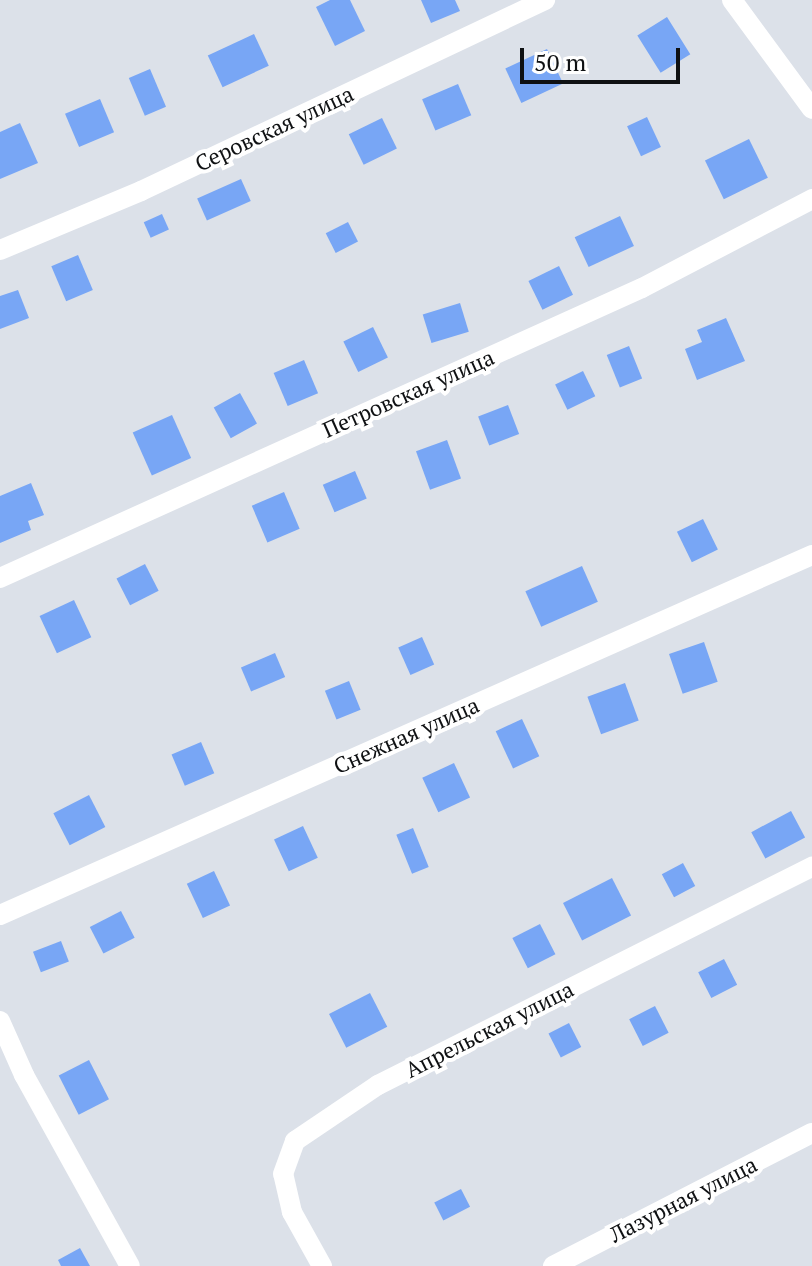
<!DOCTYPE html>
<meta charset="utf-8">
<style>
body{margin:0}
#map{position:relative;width:812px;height:1266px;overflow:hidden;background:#dce1e9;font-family:"PT Serif",serif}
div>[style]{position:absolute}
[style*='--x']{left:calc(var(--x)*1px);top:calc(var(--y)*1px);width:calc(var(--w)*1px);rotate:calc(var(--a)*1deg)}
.building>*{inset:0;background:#78a6f5;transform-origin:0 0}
.minor>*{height:20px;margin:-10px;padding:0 10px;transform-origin:10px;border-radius:10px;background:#fff}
span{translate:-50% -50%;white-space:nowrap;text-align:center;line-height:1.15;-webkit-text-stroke:8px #fff;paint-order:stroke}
.street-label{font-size:22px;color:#0f1113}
.scale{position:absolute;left:520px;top:48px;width:160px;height:36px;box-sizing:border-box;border:4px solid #0f1113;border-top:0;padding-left:10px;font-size:24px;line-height:28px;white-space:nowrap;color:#0f1113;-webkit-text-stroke:6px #fff;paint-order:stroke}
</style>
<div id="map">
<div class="building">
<i style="clip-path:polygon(330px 0,350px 0,365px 31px,335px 46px,316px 7px)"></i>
<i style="clip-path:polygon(421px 0,455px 0,460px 11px,431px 23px)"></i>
<i style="left:667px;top:17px;width:44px;height:35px;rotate:58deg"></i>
<i style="left:254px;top:34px;width:35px;height:51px;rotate:65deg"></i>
<i style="left:547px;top:49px;width:38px;height:46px;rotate:65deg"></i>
<i style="left:150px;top:69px;width:41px;height:23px;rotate:67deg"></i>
<i style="left:458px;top:84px;width:34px;height:39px;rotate:67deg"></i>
<i style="left:100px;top:99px;width:36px;height:38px;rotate:67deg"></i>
<i style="left:647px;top:117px;width:33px;height:22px;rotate:65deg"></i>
<i style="left:382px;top:118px;width:34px;height:37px;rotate:64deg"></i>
<i style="clip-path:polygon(20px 123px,38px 163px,0 179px,0 132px)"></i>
<i style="left:749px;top:139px;width:43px;height:49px;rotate:64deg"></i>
<i style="left:241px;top:179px;width:24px;height:48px;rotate:66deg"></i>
<i style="left:162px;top:214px;width:17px;height:20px;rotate:66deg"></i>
<i style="left:620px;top:216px;width:33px;height:50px;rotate:65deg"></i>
<i style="left:348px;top:222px;width:22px;height:25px;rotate:63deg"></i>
<i style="left:78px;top:255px;width:38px;height:29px;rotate:67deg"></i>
<i style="left:559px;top:266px;width:32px;height:34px;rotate:64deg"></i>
<i style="clip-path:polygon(18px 290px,29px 318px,0 329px,0 296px)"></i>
<i style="left:460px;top:303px;width:30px;height:39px;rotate:73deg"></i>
<i style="clip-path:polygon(726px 318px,745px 361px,697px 380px,685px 349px,702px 342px,697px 330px)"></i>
<i style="left:373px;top:327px;width:34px;height:33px;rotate:64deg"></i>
<i style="left:629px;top:346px;width:35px;height:24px;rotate:68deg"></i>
<i style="left:304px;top:360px;width:36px;height:33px;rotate:67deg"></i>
<i style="left:583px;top:371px;width:28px;height:31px;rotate:64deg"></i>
<i style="left:240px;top:393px;width:35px;height:30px;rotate:61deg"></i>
<i style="left:508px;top:405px;width:31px;height:32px;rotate:69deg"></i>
<i style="left:172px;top:415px;width:47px;height:43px;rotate:66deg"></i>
<i style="left:447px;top:440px;width:41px;height:33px;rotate:70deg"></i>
<i style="left:355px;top:471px;width:30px;height:35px;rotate:67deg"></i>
<i style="clip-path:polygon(31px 483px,44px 515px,28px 521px,31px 530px,0 543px,0 496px)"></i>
<i style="left:284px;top:492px;width:40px;height:35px;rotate:67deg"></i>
<i style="left:703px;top:519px;width:34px;height:29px;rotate:64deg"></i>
<i style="left:145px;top:564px;width:30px;height:32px;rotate:63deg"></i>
<i style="left:582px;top:566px;width:39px;height:62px;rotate:66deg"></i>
<i style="left:74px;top:600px;width:41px;height:38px;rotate:65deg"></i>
<i style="left:422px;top:637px;width:30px;height:26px;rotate:66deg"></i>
<i style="left:704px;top:642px;width:42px;height:37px;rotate:71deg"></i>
<i style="left:275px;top:653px;width:26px;height:37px;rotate:67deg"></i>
<i style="left:349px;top:681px;width:31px;height:26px;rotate:68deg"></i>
<i style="left:625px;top:683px;width:40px;height:40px;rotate:70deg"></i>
<i style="left:522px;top:719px;width:41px;height:29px;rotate:65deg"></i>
<i style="left:201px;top:742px;width:34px;height:32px;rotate:67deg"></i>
<i style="left:454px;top:763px;width:38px;height:35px;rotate:65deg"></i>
<i style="left:89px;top:795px;width:36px;height:40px;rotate:63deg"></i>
<i style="left:791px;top:811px;width:30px;height:45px;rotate:62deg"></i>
<i style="left:303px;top:826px;width:35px;height:32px;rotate:65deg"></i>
<i style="left:413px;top:828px;width:42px;height:18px;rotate:68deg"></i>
<i style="left:683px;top:863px;width:26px;height:24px;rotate:62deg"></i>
<i style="left:214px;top:871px;width:38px;height:30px;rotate:65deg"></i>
<i style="left:612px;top:878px;width:42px;height:55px;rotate:63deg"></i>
<i style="left:121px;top:911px;width:30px;height:35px;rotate:63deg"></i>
<i style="left:540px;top:924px;width:34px;height:31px;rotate:63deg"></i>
<i style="left:61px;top:941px;width:22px;height:30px;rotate:69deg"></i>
<i style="left:724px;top:959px;width:29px;height:29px;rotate:63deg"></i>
<i style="left:370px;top:993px;width:38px;height:46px;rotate:63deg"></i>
<i style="left:655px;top:1006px;width:30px;height:29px;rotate:63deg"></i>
<i style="left:569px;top:1023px;width:27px;height:23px;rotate:63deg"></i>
<i style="left:89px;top:1060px;width:44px;height:34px;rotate:63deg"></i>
<i style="left:461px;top:1189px;width:20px;height:30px;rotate:63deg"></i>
<i style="clip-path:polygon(80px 1248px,90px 1266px,61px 1266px,58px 1260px)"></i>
</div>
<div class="minor">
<i style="--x:732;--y:0;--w:135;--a:53.7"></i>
<i style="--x:0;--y:250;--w:153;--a:-22.7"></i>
<i style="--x:141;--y:191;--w:447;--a:-25.3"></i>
<i style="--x:0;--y:578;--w:704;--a:-24.31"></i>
<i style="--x:642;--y:288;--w:192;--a:-27.6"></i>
<i style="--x:0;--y:915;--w:888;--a:-23.91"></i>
<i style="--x:0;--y:1021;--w:59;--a:66"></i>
<i style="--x:24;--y:1075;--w:218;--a:61"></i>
<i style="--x:322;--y:1266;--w:62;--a:-119.1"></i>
<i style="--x:292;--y:1212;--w:39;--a:-103"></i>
<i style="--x:283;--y:1174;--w:35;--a:-70"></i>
<i style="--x:295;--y:1141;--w:100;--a:-34"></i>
<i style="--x:378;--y:1085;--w:486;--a:-26.7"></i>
<i style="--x:553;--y:1266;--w:291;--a:-27.2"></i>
</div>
<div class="street-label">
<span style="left:274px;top:128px;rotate:-25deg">Серовская улица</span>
<span style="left:408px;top:393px;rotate:-24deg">Петровская улица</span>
<span style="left:406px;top:735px;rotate:-24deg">Снежная улица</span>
<span style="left:489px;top:1029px;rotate:-27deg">Апрельская улица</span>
<span style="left:683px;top:1199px;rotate:-27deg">Лазурная улица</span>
</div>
<div class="scale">50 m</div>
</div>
